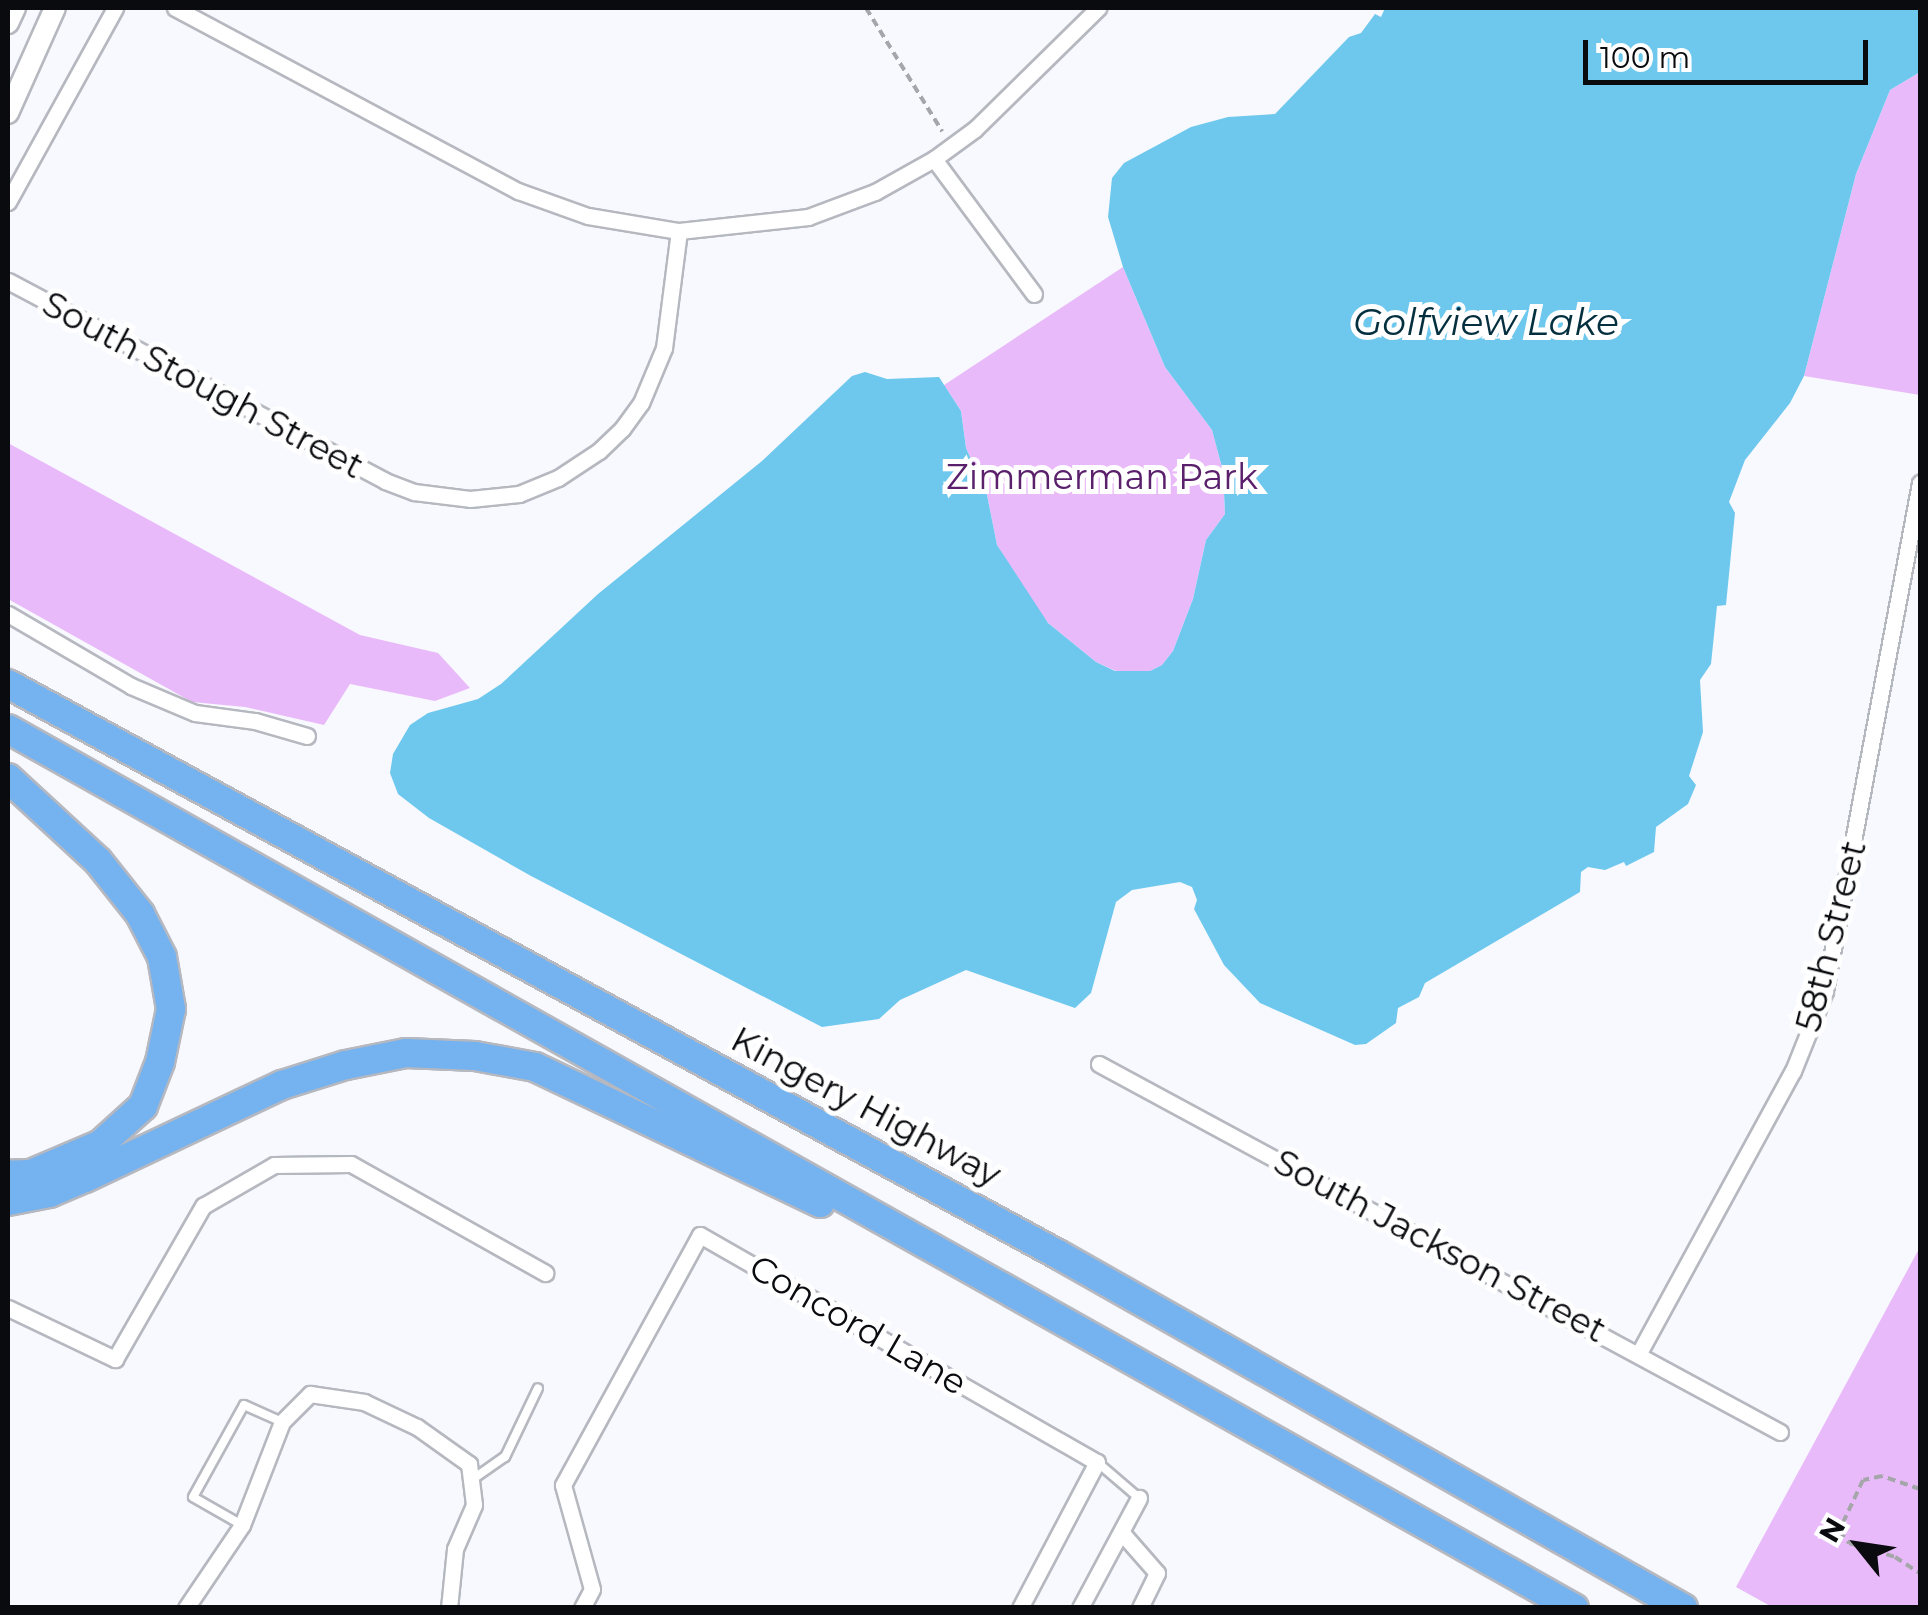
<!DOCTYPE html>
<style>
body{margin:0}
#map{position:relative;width:1928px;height:1615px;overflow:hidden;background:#f8f9fe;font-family:Montserrat,sans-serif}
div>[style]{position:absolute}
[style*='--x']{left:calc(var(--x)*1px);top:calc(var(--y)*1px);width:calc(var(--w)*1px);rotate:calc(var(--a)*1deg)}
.green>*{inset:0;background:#e9baf9}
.water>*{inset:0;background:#6ec8ee}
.path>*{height:4px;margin-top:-2px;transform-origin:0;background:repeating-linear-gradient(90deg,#a5a6aa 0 8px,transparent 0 13px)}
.roads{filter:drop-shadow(2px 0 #b6b8c0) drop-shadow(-2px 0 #b6b8c0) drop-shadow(0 2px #b6b8c0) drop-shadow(0 -2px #b6b8c0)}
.service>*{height:8px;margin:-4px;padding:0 4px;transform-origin:4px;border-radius:4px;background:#fff}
.minor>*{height:15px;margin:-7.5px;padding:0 7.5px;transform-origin:7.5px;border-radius:7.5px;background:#fff}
.secondary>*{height:20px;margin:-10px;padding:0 10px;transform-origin:10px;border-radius:10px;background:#fff}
.motorway>*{height:28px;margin:-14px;padding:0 14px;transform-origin:14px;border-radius:14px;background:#74b2f0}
span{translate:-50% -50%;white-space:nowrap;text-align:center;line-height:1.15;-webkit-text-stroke:10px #fff;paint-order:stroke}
.street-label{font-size:35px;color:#0a0b0e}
.park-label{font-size:35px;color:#5a206b}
.water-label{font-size:38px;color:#032f3e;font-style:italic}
.frame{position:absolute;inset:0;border:10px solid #0a0b0e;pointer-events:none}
.north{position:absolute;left:1808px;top:1495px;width:100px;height:100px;-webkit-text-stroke:8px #fff;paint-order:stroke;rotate:300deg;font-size:28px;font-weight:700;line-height:40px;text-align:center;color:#0a0b0e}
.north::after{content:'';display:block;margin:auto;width:35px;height:45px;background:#0a0b0e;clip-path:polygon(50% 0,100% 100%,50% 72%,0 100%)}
.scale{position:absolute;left:1583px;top:40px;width:285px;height:45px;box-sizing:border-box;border:5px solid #0a0b0e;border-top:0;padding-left:12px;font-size:30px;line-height:35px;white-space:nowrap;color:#0a0b0e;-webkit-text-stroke:8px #fff;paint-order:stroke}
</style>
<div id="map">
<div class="green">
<i style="clip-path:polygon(1920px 72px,1920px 395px,1804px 376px,1856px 174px,1890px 90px)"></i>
<i style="clip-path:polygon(1123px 267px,1165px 367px,1212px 430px,1223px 471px,1225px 514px,1206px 540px,1193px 599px,1173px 651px,1162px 665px,1150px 671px,1116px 671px,1096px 662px,1048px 623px,1030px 600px,997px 545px,987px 495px,966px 448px,961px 411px,944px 385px)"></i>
<i style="clip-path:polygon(8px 443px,360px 635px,438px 653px,470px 688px,435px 701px,350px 684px,324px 725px,245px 707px,192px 702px,8px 599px)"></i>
<i style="clip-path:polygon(1920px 1247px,1920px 1607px,1772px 1607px,1736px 1587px)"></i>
</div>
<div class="water">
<i style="clip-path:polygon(1385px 8px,1918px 8px,1920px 12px,1920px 72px,1890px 90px,1856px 174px,1804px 376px,1790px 403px,1745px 460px,1729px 502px,1735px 513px,1726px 605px,1717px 606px,1711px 664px,1700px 680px,1703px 732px,1689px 776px,1696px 785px,1688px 804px,1656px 827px,1654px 852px,1626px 866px,1624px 862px,1605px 870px,1588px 867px,1581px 872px,1580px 892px,1425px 983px,1419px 997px,1398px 1008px,1396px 1023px,1366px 1044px,1355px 1045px,1260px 1003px,1224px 965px,1194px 909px,1197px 900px,1192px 887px,1180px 882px,1132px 890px,1116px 902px,1091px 993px,1075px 1008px,966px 970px,900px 1000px,879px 1019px,822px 1027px,531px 876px,429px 818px,398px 794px,390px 773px,393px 754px,410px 725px,428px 713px,478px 699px,501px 684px,598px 594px,762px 461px,852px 376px,865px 372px,887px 379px,939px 377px,961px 411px,966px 448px,987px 495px,997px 545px,1048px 623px,1096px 662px,1115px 671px,1150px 671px,1162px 665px,1173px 651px,1193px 599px,1206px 540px,1225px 514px,1223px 471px,1212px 430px,1165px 367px,1123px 267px,1108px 217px,1112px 178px,1124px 163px,1191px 127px,1228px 117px,1275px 114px,1349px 37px,1361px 33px,1375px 14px,1381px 17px)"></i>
</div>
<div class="path">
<i style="--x:866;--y:8;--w:145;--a:58.3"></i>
<i style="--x:1920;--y:1489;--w:40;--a:-161.1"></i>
<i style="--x:1882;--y:1476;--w:19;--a:168"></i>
<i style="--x:1863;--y:1480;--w:56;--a:115.2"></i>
<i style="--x:1839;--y:1531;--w:16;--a:50"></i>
<i style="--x:1849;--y:1543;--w:48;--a:16.9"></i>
<i style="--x:1895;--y:1557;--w:30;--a:33"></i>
</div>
<div class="roads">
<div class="service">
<i style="--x:1097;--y:1462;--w:55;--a:40.6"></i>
<i style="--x:473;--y:1479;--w:39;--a:-35"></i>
<i style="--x:505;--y:1457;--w:76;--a:-64.4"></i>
<i style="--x:242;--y:1525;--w:56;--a:-150.3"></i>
<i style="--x:193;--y:1497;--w:105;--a:-61"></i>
<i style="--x:244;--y:1405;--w:42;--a:24.1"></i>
</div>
<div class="minor">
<i style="--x:175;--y:8;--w:389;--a:28.1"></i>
<i style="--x:518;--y:191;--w:74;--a:19.7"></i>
<i style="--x:588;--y:216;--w:92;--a:9.4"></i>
<i style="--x:679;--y:231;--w:130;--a:-6.2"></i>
<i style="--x:808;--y:217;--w:72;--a:-20.5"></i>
<i style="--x:875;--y:192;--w:68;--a:-29.2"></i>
<i style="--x:934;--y:159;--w:51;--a:-36.2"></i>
<i style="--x:975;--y:129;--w:173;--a:-44.5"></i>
<i style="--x:934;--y:159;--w:168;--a:53.5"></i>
<i style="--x:8;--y:202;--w:222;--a:-61.1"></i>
<i style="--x:8;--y:281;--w:427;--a:27.9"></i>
<i style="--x:385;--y:481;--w:31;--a:21"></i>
<i style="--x:414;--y:492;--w:56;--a:7.1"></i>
<i style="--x:470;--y:499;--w:49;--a:-5.8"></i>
<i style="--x:519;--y:494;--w:42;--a:-22.3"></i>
<i style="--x:558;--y:478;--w:49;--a:-33.4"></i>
<i style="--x:599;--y:451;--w:32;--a:-44"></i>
<i style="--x:622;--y:429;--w:32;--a:-54"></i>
<i style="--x:641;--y:403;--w:60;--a:-67.3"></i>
<i style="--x:664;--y:348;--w:118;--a:-82.7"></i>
<i style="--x:8;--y:614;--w:143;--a:30.3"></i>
<i style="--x:131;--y:686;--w:69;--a:22.9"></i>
<i style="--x:195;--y:713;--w:61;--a:7.6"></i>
<i style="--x:255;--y:721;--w:54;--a:16.1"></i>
<i style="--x:1099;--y:1064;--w:774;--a:28.39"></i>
<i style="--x:8;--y:1308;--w:119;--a:25.5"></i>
<i style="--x:115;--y:1359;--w:177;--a:-60.1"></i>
<i style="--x:203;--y:1206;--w:82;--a:-30"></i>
<i style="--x:274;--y:1165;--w:77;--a:-0.7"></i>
<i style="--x:351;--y:1164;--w:223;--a:29.3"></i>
<i style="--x:1639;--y:1353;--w:321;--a:-61.4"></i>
<i style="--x:1793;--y:1071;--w:86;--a:-68.2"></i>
<i style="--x:1825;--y:991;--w:517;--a:-79.41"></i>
<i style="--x:1122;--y:1533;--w:53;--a:48.8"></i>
<i style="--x:1157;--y:1573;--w:39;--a:116"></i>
<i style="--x:186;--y:1608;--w:100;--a:-56"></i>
<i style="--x:242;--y:1525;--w:110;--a:-68.8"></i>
<i style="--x:282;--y:1422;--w:40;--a:-45"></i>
<i style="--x:310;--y:1394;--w:55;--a:8.4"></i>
<i style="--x:364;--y:1402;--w:59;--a:25.3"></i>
<i style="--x:417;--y:1427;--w:64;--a:35.4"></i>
<i style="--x:469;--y:1464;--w:41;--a:83"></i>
<i style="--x:474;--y:1505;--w:48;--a:113.4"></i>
<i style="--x:455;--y:1549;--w:59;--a:95.8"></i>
<i style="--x:582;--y:1608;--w:21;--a:-62"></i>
<i style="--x:592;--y:1589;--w:108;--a:-105.6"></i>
<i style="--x:563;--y:1485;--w:285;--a:-61.3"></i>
<i style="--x:700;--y:1235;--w:457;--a:29.8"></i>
<i style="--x:1097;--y:1462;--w:165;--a:117.8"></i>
<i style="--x:1080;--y:1608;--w:125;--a:-61.8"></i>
</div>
<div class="secondary">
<i style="--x:8;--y:23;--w:17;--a:-65"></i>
<i style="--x:8;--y:113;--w:115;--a:-65.9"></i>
</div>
<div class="motorway">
<i style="--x:8;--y:684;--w:1198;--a:28.51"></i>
<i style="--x:1061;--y:1256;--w:715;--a:29.51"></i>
<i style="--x:8;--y:729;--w:1796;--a:29.31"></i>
<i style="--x:8;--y:778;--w:122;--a:42.7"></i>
<i style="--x:98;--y:861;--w:68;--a:51.6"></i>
<i style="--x:140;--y:914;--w:48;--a:62.9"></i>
<i style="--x:162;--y:957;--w:53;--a:80.2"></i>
<i style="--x:171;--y:1009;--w:54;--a:101.7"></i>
<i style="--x:160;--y:1062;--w:47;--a:111.1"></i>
<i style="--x:143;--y:1106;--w:57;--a:137.9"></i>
<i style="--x:101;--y:1144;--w:76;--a:156.8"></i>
<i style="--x:31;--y:1174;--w:23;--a:178"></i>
<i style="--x:8;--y:1201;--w:42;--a:-11"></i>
<i style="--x:49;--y:1193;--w:39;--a:-23"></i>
<i style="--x:85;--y:1178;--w:218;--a:-25.3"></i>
<i style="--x:282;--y:1085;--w:67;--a:-17.4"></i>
<i style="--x:346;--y:1065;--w:61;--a:-11.3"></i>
<i style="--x:406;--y:1053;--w:69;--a:2.5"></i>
<i style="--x:475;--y:1056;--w:61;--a:10.4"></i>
<i style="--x:535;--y:1067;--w:316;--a:25.5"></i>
</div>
</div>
<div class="street-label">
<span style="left:203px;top:385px;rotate:28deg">South Stough Street</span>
<span style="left:1831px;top:936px;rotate:-76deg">58th Street</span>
<span style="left:866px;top:1107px;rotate:28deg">Kingery Highway</span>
<span style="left:1440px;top:1246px;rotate:28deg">South Jackson Street</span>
<span style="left:858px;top:1325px;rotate:30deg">Concord Lane</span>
</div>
<div class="park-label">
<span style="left:1102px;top:477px">Zimmerman Park</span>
</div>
<div class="water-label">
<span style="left:1486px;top:322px">Golfview Lake</span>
</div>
<div class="frame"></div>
<div class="north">N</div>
<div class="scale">100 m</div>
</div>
